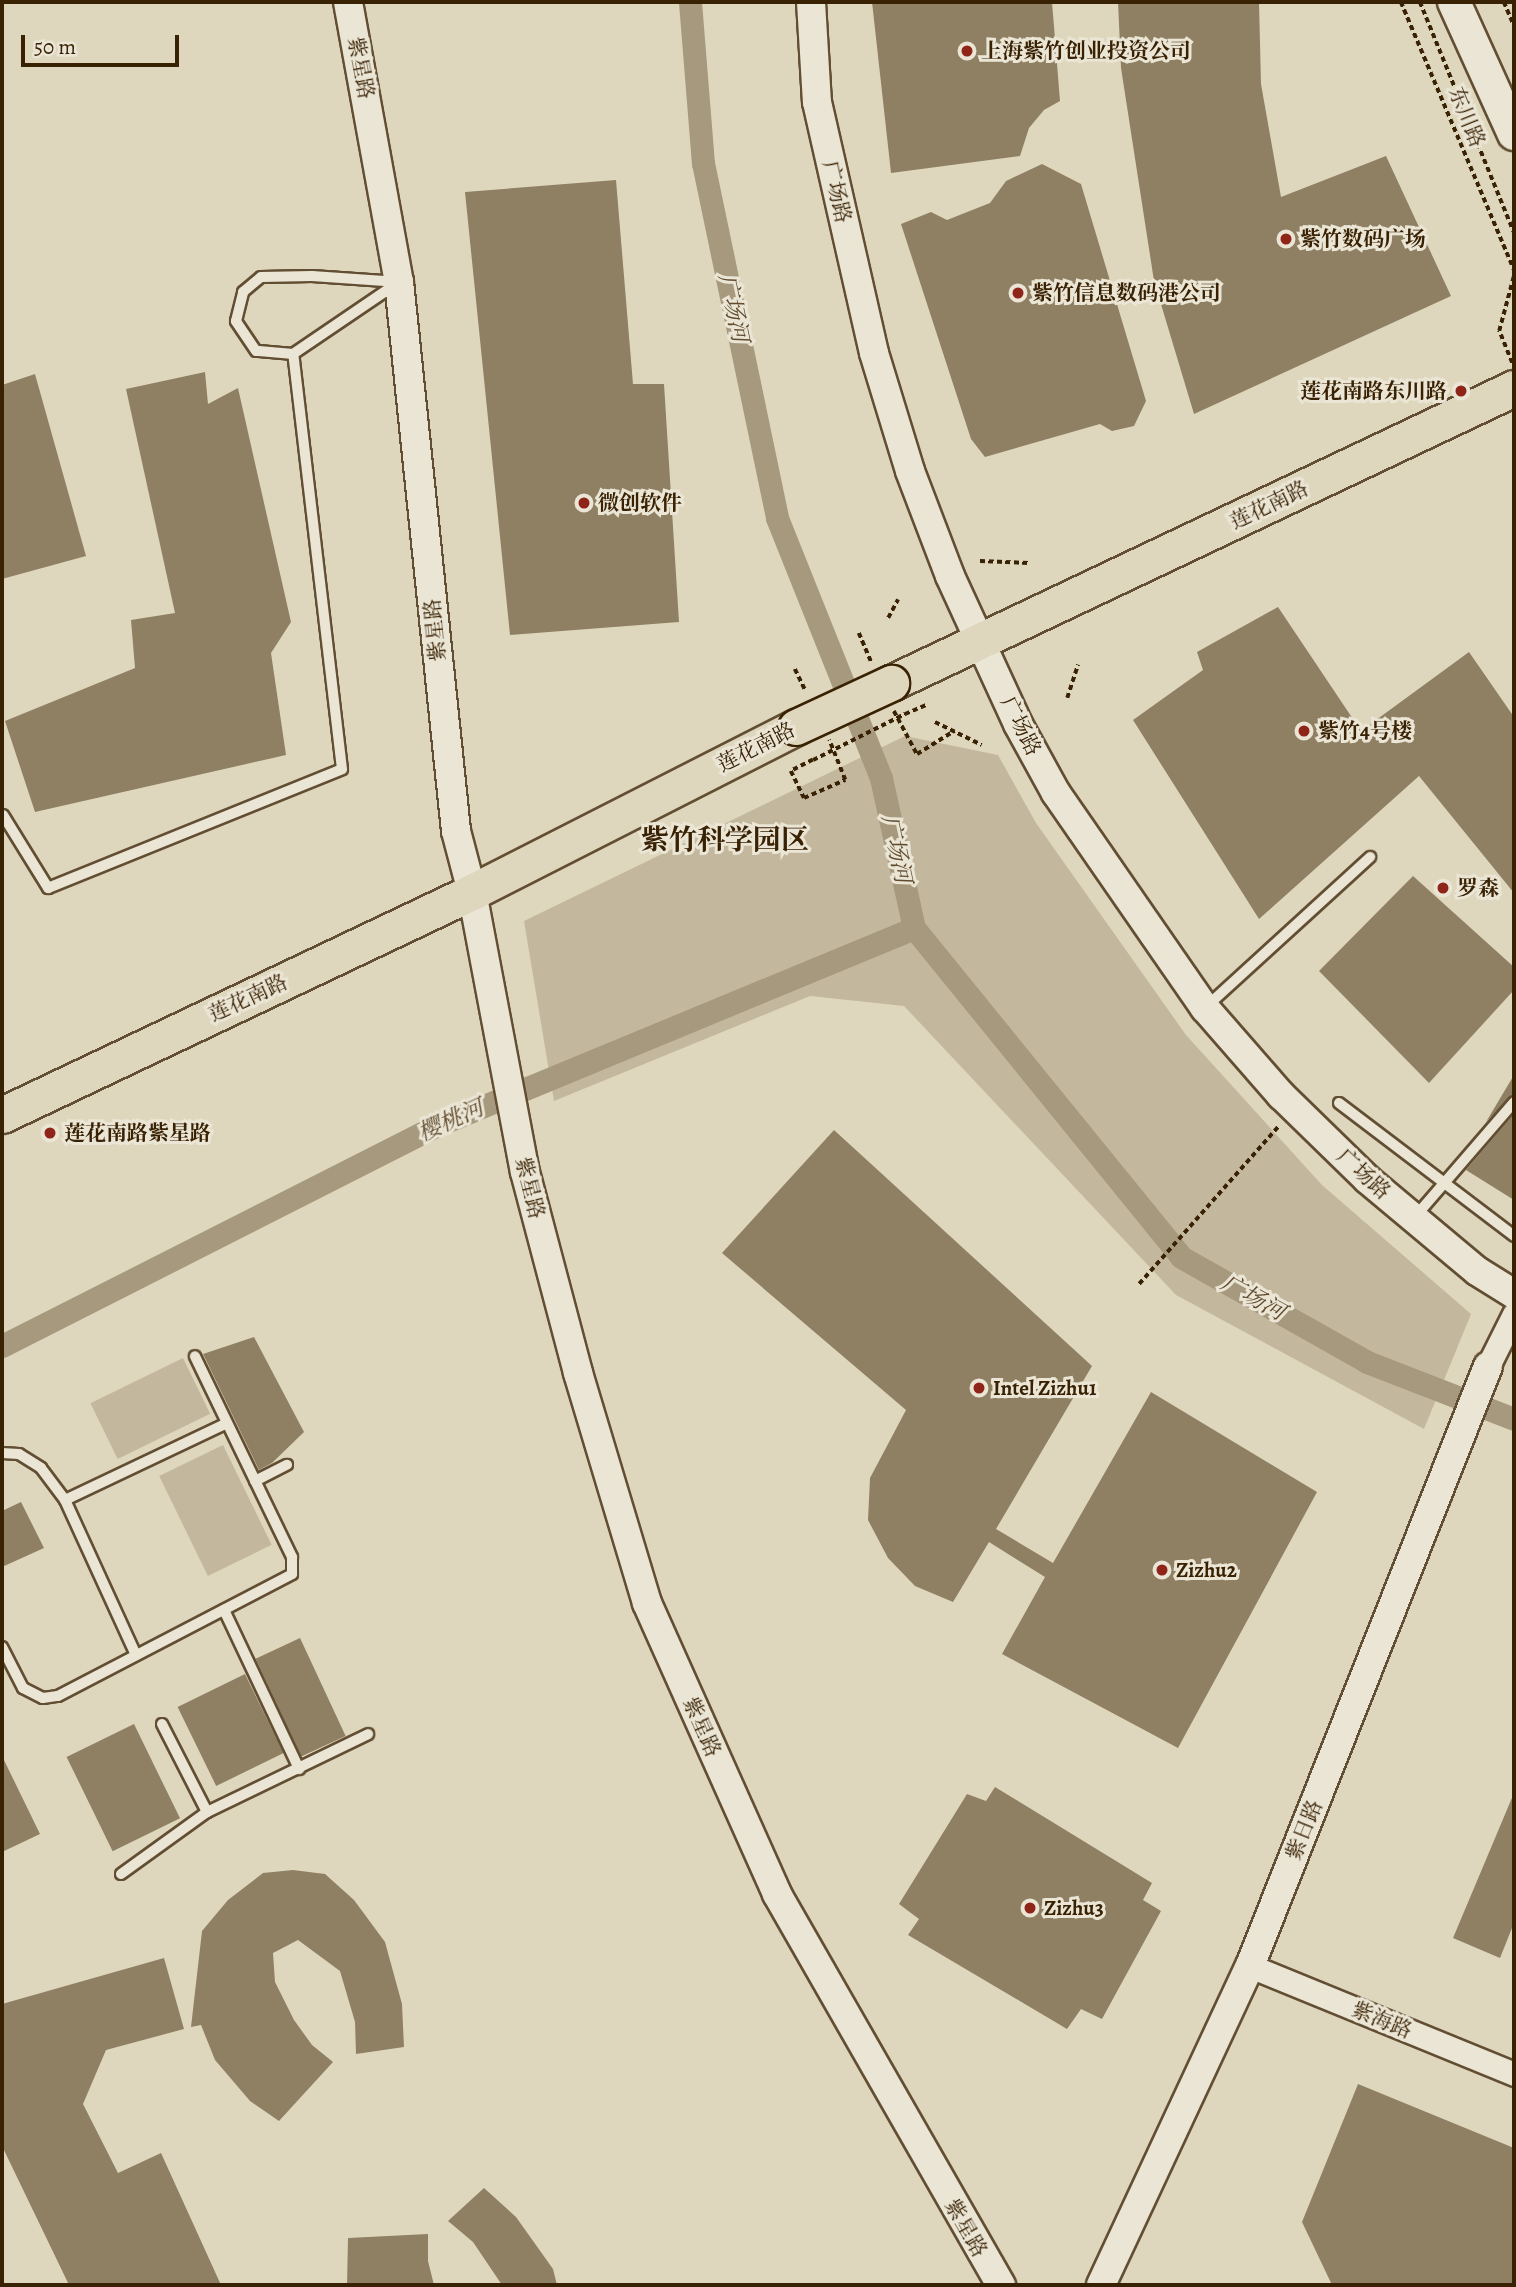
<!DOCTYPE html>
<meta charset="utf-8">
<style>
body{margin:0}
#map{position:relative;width:1516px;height:2287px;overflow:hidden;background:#dfd7bd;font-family:Alegreya,"Noto Serif SC",serif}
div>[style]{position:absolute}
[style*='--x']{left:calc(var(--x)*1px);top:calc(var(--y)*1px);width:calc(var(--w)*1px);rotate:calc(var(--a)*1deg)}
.green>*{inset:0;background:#c3b89e;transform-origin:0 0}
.canal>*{height:23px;margin:-11.5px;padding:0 11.5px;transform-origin:11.5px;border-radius:11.5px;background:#a7997e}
.building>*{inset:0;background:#8f8064;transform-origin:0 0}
.path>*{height:3.5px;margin-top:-1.75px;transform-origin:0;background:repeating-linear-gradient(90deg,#392104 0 5px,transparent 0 8.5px)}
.roads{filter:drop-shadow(2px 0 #624e32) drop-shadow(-2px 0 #624e32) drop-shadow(0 2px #624e32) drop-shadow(0 -2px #624e32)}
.service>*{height:10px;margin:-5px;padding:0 5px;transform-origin:5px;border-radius:5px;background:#eae5d4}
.minor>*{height:23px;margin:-11.5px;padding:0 11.5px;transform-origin:11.5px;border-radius:11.5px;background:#eae5d4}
.tertiary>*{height:28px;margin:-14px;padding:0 14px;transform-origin:14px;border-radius:14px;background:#eae5d4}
.secondary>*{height:32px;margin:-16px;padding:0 16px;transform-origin:16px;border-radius:16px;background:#eae5d4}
.primary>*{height:35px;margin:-17.5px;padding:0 17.5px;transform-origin:17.5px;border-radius:17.5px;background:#dfd7bd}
.path-bridge>*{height:3.5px;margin-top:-1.75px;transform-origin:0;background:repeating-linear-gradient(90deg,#392104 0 5px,transparent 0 8.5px)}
.bridges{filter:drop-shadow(2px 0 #392104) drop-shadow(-2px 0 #392104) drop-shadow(0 2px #392104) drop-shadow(0 -2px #392104)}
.primary-bridge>*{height:35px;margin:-17.5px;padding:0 17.5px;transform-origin:17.5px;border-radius:17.5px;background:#dfd7bd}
.dots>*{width:19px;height:19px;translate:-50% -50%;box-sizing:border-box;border:4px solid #eae5d4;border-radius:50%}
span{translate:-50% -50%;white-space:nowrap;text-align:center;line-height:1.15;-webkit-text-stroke:6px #eae5d4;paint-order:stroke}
.poi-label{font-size:21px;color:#392104;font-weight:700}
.left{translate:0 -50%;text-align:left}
.right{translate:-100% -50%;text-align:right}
.street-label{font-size:21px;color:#392104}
.water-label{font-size:23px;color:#604b2f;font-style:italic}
.district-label{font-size:28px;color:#392104;font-weight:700}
.frame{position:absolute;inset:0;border:4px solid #392104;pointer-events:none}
.scale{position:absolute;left:21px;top:35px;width:158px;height:32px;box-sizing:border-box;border:4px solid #392104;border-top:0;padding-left:9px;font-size:21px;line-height:24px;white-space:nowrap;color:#392104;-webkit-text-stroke:5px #eae5d4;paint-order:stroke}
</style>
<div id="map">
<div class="green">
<i style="clip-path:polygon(905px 736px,998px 755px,1036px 823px,1186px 1035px,1322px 1185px,1471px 1314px,1424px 1429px,1176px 1295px,904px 1006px,810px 996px,554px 1101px,524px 921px)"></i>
<i style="left:183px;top:1358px;width:62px;height:103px;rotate:64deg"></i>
<i style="left:223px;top:1445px;width:111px;height:71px;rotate:64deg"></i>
</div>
<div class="canal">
<i style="--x:690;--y:2;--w:162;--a:85.4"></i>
<i style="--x:703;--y:163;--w:363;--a:78.2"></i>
<i style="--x:777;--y:518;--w:280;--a:68.2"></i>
<i style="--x:881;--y:778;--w:154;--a:77.6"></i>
<i style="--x:914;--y:928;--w:424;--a:50.9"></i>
<i style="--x:1181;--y:1257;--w:214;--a:29.4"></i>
<i style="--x:1367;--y:1362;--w:158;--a:21.2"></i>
<i style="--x:2;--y:1346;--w:489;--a:-26.9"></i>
<i style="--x:438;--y:1125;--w:515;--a:-22.48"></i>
</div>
<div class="building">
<i style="clip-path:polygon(872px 2px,1052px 2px,1060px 101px,1044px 110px,1029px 128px,1020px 156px,891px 173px)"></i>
<i style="clip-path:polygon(1118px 2px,1259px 2px,1261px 84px,1281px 197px,1386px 156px,1451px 296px,1194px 414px,1154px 281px,1121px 68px)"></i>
<i style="clip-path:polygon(1042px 164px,1081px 184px,1146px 401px,1134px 426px,1112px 431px,1100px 424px,985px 457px,971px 439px,901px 224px,931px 212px,947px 220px,990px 203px,1006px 181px)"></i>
<i style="clip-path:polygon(616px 180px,633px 384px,664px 384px,679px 622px,510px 635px,465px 192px)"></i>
<i style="clip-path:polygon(205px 372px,208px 404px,238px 388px,291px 622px,271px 653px,286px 755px,35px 812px,5px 721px,135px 668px,131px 620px,175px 613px,126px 389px)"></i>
<i style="clip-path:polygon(35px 374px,86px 556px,2px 579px,2px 385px)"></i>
<i style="clip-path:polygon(1278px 607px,1361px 731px,1469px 652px,1514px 717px,1514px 893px,1419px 776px,1259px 919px,1133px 720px,1203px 670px,1197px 652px)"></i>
<i style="clip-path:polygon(1413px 876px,1514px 967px,1514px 990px,1429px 1083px,1319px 971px)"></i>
<i style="clip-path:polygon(1514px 1075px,1514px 1094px,1486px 1122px)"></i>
<i style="clip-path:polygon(1514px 1114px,1514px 1200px,1466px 1170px)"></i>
<i style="clip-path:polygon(834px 1130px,1092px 1366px,996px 1529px,1053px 1563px,1151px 1392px,1317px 1492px,1178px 1748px,1002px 1654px,1045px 1577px,989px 1542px,953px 1602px,915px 1586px,888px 1558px,868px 1520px,870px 1478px,906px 1410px,722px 1253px)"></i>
<i style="clip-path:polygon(254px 1337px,304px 1432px,272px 1463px,259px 1470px,203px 1354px)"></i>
<i style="clip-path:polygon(21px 1502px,44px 1548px,2px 1567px,2px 1511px)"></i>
<i style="left:300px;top:1638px;width:108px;height:49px;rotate:65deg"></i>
<i style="left:245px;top:1674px;width:88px;height:75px;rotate:64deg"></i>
<i style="left:134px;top:1724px;width:105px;height:75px;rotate:64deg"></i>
<i style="clip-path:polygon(2px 1756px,40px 1834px,2px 1852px)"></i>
<i style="clip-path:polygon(995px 1787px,1152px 1883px,1143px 1900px,1161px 1911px,1102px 2019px,1081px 2009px,1067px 2029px,908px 1935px,919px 1919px,899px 1904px,967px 1794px,986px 1801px)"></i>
<i style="clip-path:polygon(1514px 1793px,1514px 1923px,1500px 1958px,1453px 1938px)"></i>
<i style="clip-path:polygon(293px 1870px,325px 1874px,354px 1900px,385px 1942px,402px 2004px,404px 2047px,356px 2054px,355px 2022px,340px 1971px,298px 1940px,273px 1953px,275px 1982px,294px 2020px,312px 2045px,333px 2062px,279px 2121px,250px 2101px,215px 2060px,201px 2025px,191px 2027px,202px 1931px,228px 1900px,263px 1873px)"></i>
<i style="clip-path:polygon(164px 1958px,184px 2029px,106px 2050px,83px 2104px,118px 2173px,161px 2153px,221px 2285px,69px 2285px,2px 2146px,2px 2004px)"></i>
<i style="clip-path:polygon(1358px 2084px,1514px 2148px,1514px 2285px,1332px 2285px,1302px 2222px)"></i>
<i style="clip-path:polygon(484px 2188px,516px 2217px,553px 2269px,557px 2285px,502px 2285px,473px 2242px,448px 2221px)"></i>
<i style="clip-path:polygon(428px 2234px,428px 2261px,434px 2285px,347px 2285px,348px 2238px)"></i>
</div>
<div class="path">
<i style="--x:1401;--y:2;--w:291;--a:67.1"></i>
<i style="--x:1420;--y:2;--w:248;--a:67.8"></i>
<i style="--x:1504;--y:2;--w:26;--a:67"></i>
<i style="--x:1512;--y:363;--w:35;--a:-112"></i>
<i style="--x:1499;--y:331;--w:58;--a:-75"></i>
<i style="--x:980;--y:561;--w:49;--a:2.3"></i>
<i style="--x:888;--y:618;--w:21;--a:-62"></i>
<i style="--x:859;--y:633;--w:33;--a:67"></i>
<i style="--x:795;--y:669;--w:25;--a:64"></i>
<i style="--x:1067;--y:698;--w:35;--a:-72"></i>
<i style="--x:894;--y:711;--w:49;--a:61.9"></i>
<i style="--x:917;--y:754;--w:44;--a:-31.9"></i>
<i style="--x:905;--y:714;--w:25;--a:-23"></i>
<i style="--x:935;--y:722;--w:52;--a:26.1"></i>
<i style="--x:813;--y:760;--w:25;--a:153"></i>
<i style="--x:791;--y:771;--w:30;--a:64"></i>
<i style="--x:804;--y:798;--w:45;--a:-23.7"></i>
<i style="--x:845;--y:780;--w:43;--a:-111.8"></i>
<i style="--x:1139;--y:1284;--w:211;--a:-48.5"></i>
</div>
<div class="roads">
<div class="service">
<i style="--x:312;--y:276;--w:87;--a:3.9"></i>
<i style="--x:399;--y:282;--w:128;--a:145.8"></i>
<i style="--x:293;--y:354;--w:37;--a:-175"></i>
<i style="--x:256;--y:351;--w:36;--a:-124"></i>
<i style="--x:236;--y:321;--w:30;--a:-76"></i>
<i style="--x:243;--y:292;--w:23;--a:-40"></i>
<i style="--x:261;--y:277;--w:51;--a:-1.1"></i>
<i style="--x:3;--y:815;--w:86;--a:58.3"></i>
<i style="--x:48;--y:888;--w:317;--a:-22"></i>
<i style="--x:342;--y:769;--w:418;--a:-96.7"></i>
<i style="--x:1207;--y:1006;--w:221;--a:-42.4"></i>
<i style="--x:1339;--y:1103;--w:220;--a:37.2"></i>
<i style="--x:1414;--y:1218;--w:153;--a:-49.2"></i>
<i style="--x:2;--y:1453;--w:17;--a:3"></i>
<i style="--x:19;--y:1454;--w:26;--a:32"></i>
<i style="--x:41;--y:1468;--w:40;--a:53"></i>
<i style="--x:65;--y:1500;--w:170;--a:65.4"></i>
<i style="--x:255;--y:1481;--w:36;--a:-27"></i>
<i style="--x:65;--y:1500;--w:179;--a:-25.4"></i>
<i style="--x:224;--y:1610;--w:176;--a:64.7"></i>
<i style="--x:2;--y:1647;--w:46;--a:62.9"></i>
<i style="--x:23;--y:1688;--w:22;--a:27"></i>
<i style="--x:43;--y:1698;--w:15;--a:-8"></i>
<i style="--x:58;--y:1696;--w:264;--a:-27.5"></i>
<i style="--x:292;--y:1574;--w:17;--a:-90"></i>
<i style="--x:292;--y:1557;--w:223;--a:-115.8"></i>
<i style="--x:162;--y:1724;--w:99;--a:62.9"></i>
<i style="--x:121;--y:1874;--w:106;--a:-35.8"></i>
<i style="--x:207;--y:1812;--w:179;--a:-25.8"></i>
</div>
<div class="minor">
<i style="--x:1488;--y:1366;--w:58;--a:-63.4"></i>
<i style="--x:1250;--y:1966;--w:285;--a:22.2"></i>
</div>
<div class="tertiary">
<i style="--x:348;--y:2;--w:285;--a:79.7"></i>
<i style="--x:399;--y:282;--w:552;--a:84.07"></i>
<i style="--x:456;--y:831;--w:63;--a:75.3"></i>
<i style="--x:472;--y:892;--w:285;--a:79.3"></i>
<i style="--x:525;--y:1172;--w:208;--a:75.2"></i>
<i style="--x:578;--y:1373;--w:240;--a:73.3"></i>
<i style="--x:647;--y:1603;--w:319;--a:65.9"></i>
<i style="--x:777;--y:1894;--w:451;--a:60.2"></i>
<i style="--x:811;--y:2;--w:100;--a:86.6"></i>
<i style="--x:817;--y:102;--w:257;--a:77.2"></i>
<i style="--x:874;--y:353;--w:123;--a:73"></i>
<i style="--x:910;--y:471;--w:112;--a:69.1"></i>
<i style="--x:950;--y:576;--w:163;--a:65.3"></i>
<i style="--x:1018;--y:724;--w:79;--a:61.2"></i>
<i style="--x:1056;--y:793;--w:262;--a:55.3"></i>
<i style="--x:1205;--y:1008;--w:116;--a:48.9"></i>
<i style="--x:1281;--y:1095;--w:120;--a:44.3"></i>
<i style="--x:1367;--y:1179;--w:143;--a:39.9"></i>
<i style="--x:1477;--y:1271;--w:44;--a:31.9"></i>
<i style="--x:1101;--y:2285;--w:352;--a:-65"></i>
<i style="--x:1250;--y:1966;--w:645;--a:-68.36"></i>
</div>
<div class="secondary">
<i style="--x:1454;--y:2;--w:145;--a:65.6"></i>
</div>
<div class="primary">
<i style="--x:891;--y:683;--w:689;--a:-25.34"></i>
<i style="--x:2;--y:1115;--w:520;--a:-25.38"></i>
<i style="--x:472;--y:892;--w:364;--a:-27"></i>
</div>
</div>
<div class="path-bridge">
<i style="--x:813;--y:760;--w:103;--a:-26.6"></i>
</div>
<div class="bridges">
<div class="primary-bridge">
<i style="--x:796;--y:727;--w:105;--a:-24.9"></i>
</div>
</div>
<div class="dots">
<i style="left:967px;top:51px;background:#8f2418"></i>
<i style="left:1286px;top:239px;background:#8f2418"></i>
<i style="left:1018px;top:293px;background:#8f2418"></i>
<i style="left:1461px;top:391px;background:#8f2418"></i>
<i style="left:584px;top:503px;background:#8f2418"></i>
<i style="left:1304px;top:731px;background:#8f2418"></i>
<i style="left:1443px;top:888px;background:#8f2418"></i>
<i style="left:50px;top:1133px;background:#8f2418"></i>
<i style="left:979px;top:1388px;background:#8f2418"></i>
<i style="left:1162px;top:1570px;background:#8f2418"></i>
<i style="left:1030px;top:1908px;background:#8f2418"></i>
</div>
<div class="poi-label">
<span class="left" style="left:981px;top:51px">上海紫竹创业投资公司</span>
<span class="left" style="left:1300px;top:239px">紫竹数码广场</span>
<span class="left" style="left:1032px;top:293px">紫竹信息数码港公司</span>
<span class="right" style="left:1447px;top:391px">莲花南路东川路</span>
<span class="left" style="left:598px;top:503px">微创软件</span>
<span class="left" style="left:1318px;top:731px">紫竹4号楼</span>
<span class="left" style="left:1457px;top:888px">罗森</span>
<span class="left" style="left:64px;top:1133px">莲花南路紫星路</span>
<span class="left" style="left:993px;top:1388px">Intel Zizhu1</span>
<span class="left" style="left:1176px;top:1570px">Zizhu2</span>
<span class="left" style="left:1044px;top:1908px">Zizhu3</span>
</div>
<div class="street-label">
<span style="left:361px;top:68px;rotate:79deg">紫星路</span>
<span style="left:1467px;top:117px;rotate:68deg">东川路</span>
<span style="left:837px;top:192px;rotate:77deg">广场路</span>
<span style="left:1269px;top:505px;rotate:-26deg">莲花南路</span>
<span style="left:435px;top:630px;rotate:-96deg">紫星路</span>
<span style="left:1021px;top:726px;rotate:63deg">广场路</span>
<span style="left:756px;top:747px;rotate:-27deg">莲花南路</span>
<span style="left:248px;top:998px;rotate:-25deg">莲花南路</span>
<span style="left:1364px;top:1174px;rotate:42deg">广场路</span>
<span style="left:530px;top:1188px;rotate:76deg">紫星路</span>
<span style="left:702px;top:1727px;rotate:66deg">紫星路</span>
<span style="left:1304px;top:1830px;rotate:-68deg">紫日路</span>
<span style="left:1382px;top:2020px;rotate:22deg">紫海路</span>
<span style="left:966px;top:2228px;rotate:60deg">紫星路</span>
</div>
<div class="water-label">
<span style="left:733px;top:308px;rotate:78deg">广场河</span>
<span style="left:896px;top:849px;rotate:78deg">广场河</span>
<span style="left:451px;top:1121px;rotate:-24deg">樱桃河</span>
<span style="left:1253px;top:1298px;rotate:29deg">广场河</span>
</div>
<div class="district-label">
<span style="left:725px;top:840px">紫竹科学园区</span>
</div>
<div class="frame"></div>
<div class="scale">50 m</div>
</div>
